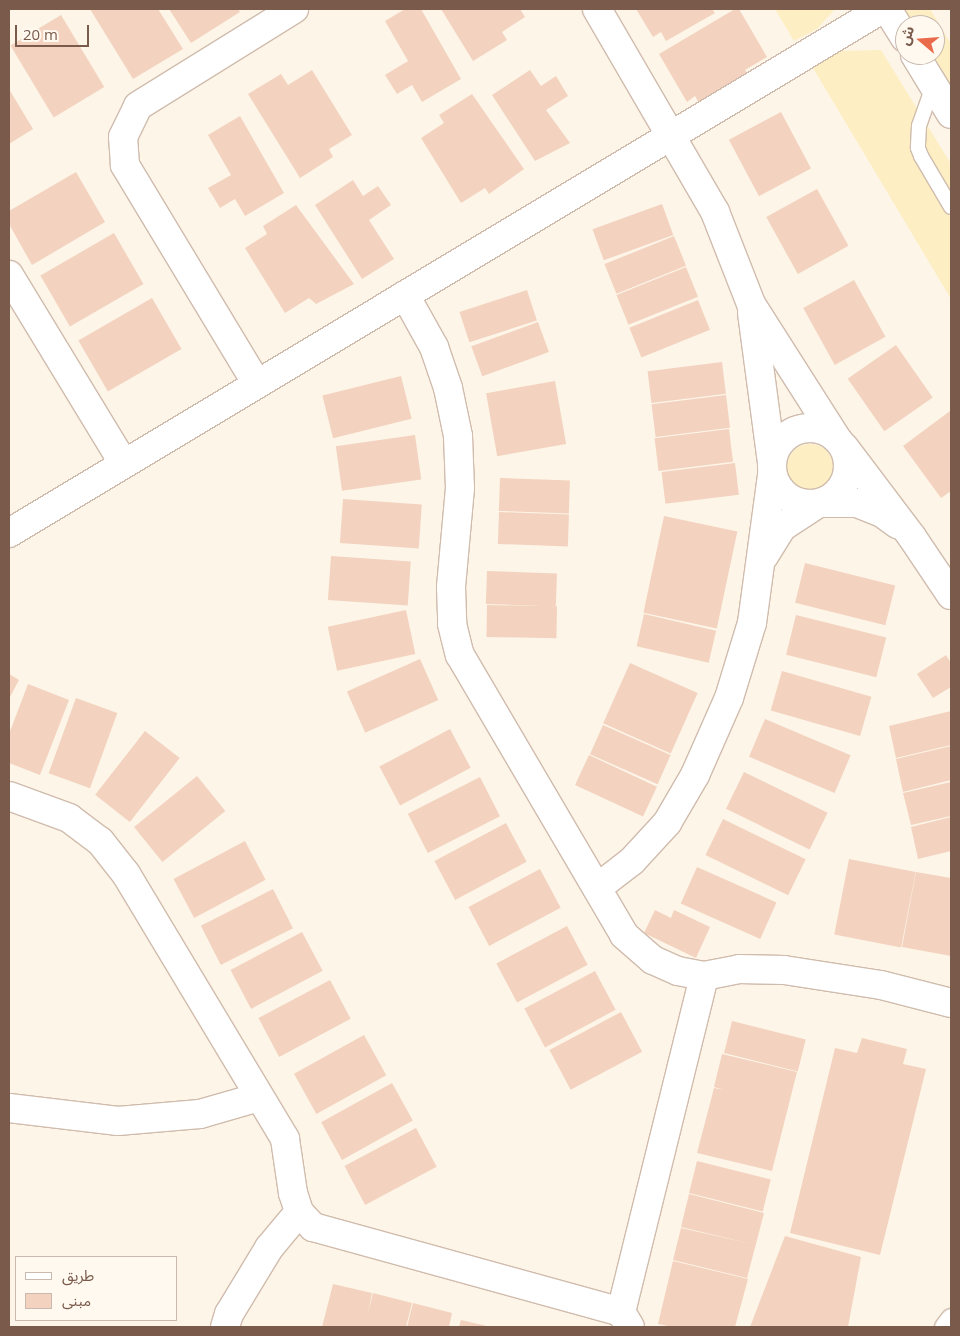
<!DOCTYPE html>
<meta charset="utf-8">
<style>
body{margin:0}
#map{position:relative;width:960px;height:1336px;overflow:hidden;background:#fdf5e8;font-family:"Open Sans","Noto Sans Arabic",sans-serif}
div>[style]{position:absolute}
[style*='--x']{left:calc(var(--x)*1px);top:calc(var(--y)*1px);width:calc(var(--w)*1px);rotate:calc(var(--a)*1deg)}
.sand>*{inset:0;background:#fdefc3}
.round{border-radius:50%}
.building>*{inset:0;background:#f3d3bf;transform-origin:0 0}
.roads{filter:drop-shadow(1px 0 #d0bcad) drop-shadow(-1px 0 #d0bcad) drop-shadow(0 1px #d0bcad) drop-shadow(0 -1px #d0bcad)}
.service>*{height:14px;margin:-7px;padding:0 7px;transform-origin:7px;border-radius:7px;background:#fff}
.pedestrian>*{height:21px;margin:-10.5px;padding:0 10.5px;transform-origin:10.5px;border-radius:10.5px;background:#fff}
.minor>*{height:28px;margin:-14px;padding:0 14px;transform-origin:14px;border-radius:14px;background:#fff}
.minor>.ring{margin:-14px;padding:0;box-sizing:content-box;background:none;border:28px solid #fff;border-radius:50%}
span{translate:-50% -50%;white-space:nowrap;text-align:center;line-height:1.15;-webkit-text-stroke:4px #fff9f0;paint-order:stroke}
.frame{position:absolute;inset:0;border:10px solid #795a4b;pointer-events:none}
.legend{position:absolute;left:15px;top:1256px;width:162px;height:65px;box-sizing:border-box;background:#fff9f0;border:1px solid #c9b9ae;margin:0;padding:6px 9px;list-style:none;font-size:15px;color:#795a4b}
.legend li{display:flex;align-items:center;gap:10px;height:25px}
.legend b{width:25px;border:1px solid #c9b9ae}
.north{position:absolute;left:895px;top:15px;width:50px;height:50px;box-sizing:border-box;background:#fff9f0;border:1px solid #c9b9ae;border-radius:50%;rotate:288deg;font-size:14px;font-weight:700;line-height:20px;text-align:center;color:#795a4b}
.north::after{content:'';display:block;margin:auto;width:18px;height:22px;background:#ea6b4b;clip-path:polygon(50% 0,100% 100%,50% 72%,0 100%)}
.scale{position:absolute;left:15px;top:25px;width:74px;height:22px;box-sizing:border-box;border:2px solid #795a4b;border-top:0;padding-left:6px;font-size:15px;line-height:18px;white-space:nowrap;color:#795a4b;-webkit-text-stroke:4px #fff9f0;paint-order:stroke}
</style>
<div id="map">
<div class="sand">
<i style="clip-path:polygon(775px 9px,835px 9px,817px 29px,794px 41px)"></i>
<i style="clip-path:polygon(890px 9px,930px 9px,951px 44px,951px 108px,919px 55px,935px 55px,935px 25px,905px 25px)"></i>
<i style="clip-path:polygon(881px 50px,951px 164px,951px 299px,813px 68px,838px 51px)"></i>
<i class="round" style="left:787px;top:444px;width:46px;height:46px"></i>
</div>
<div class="building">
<i style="clip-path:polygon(90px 9px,158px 9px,183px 49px,133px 79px)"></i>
<i style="clip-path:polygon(169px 9px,238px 9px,240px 12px,191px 43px)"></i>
<i style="clip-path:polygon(405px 9px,421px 9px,461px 79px,422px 102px,412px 85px,397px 94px,385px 75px,408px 61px,385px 21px)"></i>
<i style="clip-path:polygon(441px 9px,520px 9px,525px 17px,502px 32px,507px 40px,473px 61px)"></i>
<i style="clip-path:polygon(636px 9px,712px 9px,715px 13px,666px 41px,661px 32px,653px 37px)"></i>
<i style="clip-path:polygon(735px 9px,739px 9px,767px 57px,745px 70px,749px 77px,700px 105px,695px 96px,687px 102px,659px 54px)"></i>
<i style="left:61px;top:15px;width:84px;height:59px;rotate:59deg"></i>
<i style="clip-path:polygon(312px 70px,352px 135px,329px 149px,333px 157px,300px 178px,248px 94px,281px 74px,288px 85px)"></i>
<i style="clip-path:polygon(530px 70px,541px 86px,556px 76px,568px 96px,546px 110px,570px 143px,535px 161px,492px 95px)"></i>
<i style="clip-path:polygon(9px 89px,33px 129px,9px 144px)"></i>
<i style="clip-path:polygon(472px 94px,524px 169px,489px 194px,485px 188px,461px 203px,421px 138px,444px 123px,439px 115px)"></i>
<i style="left:781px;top:112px;width:64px;height:59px;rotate:62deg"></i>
<i style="clip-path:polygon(240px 116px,284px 193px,245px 216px,235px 199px,220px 208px,208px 188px,231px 175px,208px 135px)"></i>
<i style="clip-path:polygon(76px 172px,105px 222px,32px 265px,9px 224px,9px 211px)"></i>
<i style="clip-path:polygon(353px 180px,363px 196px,378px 186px,391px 205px,369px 220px,394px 259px,362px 279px,315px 205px)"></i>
<i style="left:817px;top:189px;width:65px;height:58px;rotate:61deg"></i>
<i style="left:662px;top:204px;width:33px;height:74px;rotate:70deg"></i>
<i style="clip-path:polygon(296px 205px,354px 284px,316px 304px,309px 298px,285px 313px,245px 248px,267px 234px,263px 226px)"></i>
<i style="left:114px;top:233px;width:59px;height:85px;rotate:60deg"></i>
<i style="left:674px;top:236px;width:32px;height:75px;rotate:68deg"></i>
<i style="left:686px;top:267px;width:32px;height:75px;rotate:68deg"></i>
<i style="left:854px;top:280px;width:65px;height:58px;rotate:61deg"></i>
<i style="left:527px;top:290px;width:32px;height:71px;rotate:72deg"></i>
<i style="left:152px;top:298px;width:59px;height:85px;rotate:60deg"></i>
<i style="left:698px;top:300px;width:32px;height:74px;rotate:68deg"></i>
<i style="left:538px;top:322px;width:32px;height:71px;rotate:70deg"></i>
<i style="left:896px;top:345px;width:64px;height:59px;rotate:55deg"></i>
<i style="left:722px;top:362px;width:32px;height:75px;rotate:83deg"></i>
<i style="left:401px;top:376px;width:44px;height:81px;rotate:76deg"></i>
<i style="left:555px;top:381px;width:64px;height:70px;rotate:80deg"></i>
<i style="left:726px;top:395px;width:33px;height:75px;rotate:83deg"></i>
<i style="clip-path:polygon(950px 411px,951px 491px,941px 498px,903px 446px)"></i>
<i style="left:729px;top:429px;width:33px;height:75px;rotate:83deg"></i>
<i style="left:415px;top:435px;width:45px;height:80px;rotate:82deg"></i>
<i style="left:735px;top:463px;width:32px;height:74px;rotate:83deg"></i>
<i style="left:500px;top:478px;width:70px;height:33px;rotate:2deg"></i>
<i style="left:343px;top:499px;width:79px;height:44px;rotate:4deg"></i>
<i style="left:499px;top:512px;width:70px;height:32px;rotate:2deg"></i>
<i style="left:664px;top:516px;width:75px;height:99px;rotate:12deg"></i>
<i style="left:331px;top:556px;width:80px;height:44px;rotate:4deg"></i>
<i style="left:805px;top:563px;width:93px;height:41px;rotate:14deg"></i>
<i style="left:487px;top:571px;width:70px;height:33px;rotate:2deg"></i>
<i style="left:487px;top:605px;width:70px;height:32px;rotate:1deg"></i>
<i style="left:406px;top:610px;width:45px;height:80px;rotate:78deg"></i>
<i style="left:644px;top:614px;width:74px;height:33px;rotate:13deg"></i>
<i style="left:796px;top:615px;width:93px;height:41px;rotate:14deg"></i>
<i style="clip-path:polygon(946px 655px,951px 663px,951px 687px,933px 698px,917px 674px)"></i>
<i style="left:420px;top:659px;width:45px;height:80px;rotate:66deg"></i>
<i style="left:630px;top:663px;width:74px;height:66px;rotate:24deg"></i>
<i style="left:782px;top:671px;width:93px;height:41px;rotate:16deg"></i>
<i style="clip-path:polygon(9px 674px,19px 680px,9px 699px)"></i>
<i style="clip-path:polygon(28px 684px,69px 700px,40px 775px,9px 763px,9px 734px)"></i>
<i style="left:76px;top:698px;width:44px;height:80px;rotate:20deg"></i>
<i style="clip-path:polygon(951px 711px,951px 745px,896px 758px,889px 726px)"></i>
<i style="left:765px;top:719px;width:93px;height:41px;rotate:23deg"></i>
<i style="left:603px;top:725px;width:74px;height:32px;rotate:24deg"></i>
<i style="left:450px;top:729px;width:44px;height:80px;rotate:62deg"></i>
<i style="left:145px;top:731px;width:44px;height:81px;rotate:38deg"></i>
<i style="clip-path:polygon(951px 746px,951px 780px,903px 792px,896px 759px)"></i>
<i style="left:589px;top:755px;width:75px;height:33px;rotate:25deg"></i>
<i style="left:744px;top:772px;width:93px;height:41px;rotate:26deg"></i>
<i style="left:197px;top:776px;width:45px;height:81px;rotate:51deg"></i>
<i style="left:480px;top:777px;width:44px;height:81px;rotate:63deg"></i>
<i style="clip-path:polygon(951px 782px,951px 816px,911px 825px,903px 793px)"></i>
<i style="clip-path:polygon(951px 817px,951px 851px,918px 859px,911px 827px)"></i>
<i style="left:723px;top:819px;width:92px;height:40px;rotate:26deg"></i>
<i style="left:506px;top:823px;width:44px;height:81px;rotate:62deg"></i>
<i style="left:245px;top:841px;width:44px;height:81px;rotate:62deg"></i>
<i style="left:849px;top:859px;width:68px;height:77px;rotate:11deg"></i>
<i style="left:697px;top:867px;width:87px;height:40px;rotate:24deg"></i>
<i style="left:540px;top:869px;width:44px;height:81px;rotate:62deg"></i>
<i style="clip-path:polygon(916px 872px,951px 878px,951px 956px,902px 947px)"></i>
<i style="left:273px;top:889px;width:44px;height:81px;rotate:63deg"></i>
<i style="clip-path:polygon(655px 910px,671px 918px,674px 910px,710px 927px,696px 958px,644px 933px)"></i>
<i style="left:567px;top:926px;width:44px;height:80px;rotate:62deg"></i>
<i style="left:302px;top:932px;width:44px;height:81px;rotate:62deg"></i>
<i style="left:595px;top:971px;width:44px;height:80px;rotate:62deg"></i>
<i style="left:330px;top:980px;width:44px;height:81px;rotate:62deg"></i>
<i style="left:621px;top:1012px;width:45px;height:81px;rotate:62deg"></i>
<i style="left:732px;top:1021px;width:76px;height:33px;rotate:14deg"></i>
<i style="left:364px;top:1035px;width:46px;height:80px;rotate:61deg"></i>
<i style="clip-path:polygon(862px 1038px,907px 1049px,903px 1064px,926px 1069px,880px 1255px,790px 1233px,835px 1048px,857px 1053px)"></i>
<i style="clip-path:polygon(722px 1054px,797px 1072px,772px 1171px,697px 1153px,714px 1088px,724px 1090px,714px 1087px)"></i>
<i style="left:392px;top:1083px;width:43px;height:81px;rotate:61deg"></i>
<i style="left:416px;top:1128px;width:44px;height:81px;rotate:62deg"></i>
<i style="left:697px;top:1161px;width:76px;height:33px;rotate:14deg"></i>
<i style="clip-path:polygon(689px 1194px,764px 1213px,747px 1278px,673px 1260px,681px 1228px,752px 1244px,681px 1227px)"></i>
<i style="clip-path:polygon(785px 1236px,861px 1257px,848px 1327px,750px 1327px)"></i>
<i style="clip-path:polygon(673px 1261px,748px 1279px,735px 1327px,673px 1327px,658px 1324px)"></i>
<i style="clip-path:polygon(333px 1284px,372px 1293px,368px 1313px,373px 1293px,412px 1303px,406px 1327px,322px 1327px)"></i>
<i style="clip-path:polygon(413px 1303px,452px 1313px,449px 1327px,407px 1327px)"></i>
<i style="clip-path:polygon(461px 1320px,487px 1326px,487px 1327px,459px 1327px)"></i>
</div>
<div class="roads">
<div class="service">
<i style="--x:933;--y:86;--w:42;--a:109.3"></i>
<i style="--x:919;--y:126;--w:22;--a:93"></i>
<i style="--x:918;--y:148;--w:9;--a:69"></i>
<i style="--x:921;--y:156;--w:59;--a:59.5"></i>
</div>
<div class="pedestrian">
<i style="--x:945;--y:1327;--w:10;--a:-53"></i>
</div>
<div class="minor">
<i style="--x:597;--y:9;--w:235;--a:59.8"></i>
<i style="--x:715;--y:212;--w:99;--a:68.6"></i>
<i style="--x:751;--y:304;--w:160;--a:57.5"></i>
<i style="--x:887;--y:9;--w:34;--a:58"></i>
<i style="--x:915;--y:55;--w:69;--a:58.6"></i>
<i style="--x:9;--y:275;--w:221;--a:58.7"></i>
<i style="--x:405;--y:295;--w:60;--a:60.9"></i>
<i style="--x:434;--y:347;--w:43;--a:71.1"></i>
<i style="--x:448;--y:388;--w:49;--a:78.2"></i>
<i style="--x:458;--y:436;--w:52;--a:87.8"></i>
<i style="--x:460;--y:488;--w:99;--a:95.2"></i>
<i style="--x:451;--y:587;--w:37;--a:88"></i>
<i style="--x:452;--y:624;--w:32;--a:76"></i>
<i style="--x:460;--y:655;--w:324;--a:59.6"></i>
<i style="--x:624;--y:935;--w:38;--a:41"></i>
<i style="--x:653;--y:960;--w:27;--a:24"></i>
<i style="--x:678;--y:971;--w:26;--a:11"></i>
<i style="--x:704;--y:976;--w:36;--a:-11"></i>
<i style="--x:739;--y:969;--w:45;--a:1.3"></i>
<i style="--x:784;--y:970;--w:98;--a:8.8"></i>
<i style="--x:881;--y:985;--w:72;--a:14.4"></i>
<i style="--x:752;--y:313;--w:151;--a:82.4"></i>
<i style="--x:257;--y:384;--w:256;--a:-121.1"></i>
<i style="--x:125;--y:165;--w:28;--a:-94"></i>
<i style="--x:123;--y:137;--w:34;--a:-64"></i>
<i style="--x:138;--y:106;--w:184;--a:-31.9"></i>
<i class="ring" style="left:772px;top:428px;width:48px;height:48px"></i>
<i style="--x:844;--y:447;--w:113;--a:52.9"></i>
<i style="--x:912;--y:537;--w:70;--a:56.1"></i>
<i style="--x:822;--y:503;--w:35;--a:0"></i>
<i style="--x:857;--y:503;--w:27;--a:22"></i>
<i style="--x:882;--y:513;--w:19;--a:36"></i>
<i style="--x:9;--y:533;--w:1018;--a:-30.97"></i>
<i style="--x:764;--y:556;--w:34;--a:-58"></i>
<i style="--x:782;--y:527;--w:42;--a:-33.3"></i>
<i style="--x:9;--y:796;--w:64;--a:20.1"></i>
<i style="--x:69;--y:818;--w:39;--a:37"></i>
<i style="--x:100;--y:841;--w:42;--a:51.8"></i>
<i style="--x:126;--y:874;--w:309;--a:59"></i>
<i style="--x:285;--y:1139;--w:55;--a:81.6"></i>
<i style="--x:293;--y:1193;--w:20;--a:72"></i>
<i style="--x:299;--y:1212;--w:21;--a:47"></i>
<i style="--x:313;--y:1227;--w:320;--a:15.4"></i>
<i style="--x:621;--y:1312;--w:17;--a:59"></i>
<i style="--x:597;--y:888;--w:44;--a:-37.6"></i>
<i style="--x:632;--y:861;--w:52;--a:-47.4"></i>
<i style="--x:667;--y:823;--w:56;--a:-59.7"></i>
<i style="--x:695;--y:775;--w:84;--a:-66.2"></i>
<i style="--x:729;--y:698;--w:78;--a:-73"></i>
<i style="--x:752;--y:623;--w:149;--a:-82.3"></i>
<i style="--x:9;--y:1108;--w:110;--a:6.8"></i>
<i style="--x:118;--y:1121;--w:82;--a:-4.9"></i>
<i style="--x:200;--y:1114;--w:61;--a:-16.1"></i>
<i style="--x:621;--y:1312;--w:346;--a:-76.1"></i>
<i style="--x:225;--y:1327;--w:14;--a:-73"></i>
<i style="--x:229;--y:1314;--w:77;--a:-58.8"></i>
<i style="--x:269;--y:1248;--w:47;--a:-50.2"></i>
</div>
</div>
<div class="frame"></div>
<ul class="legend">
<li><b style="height:6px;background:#fff"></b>طريق</li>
<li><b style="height:14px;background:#f3d3bf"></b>مبنى</li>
</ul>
<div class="north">ش</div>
<div class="scale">20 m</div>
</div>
